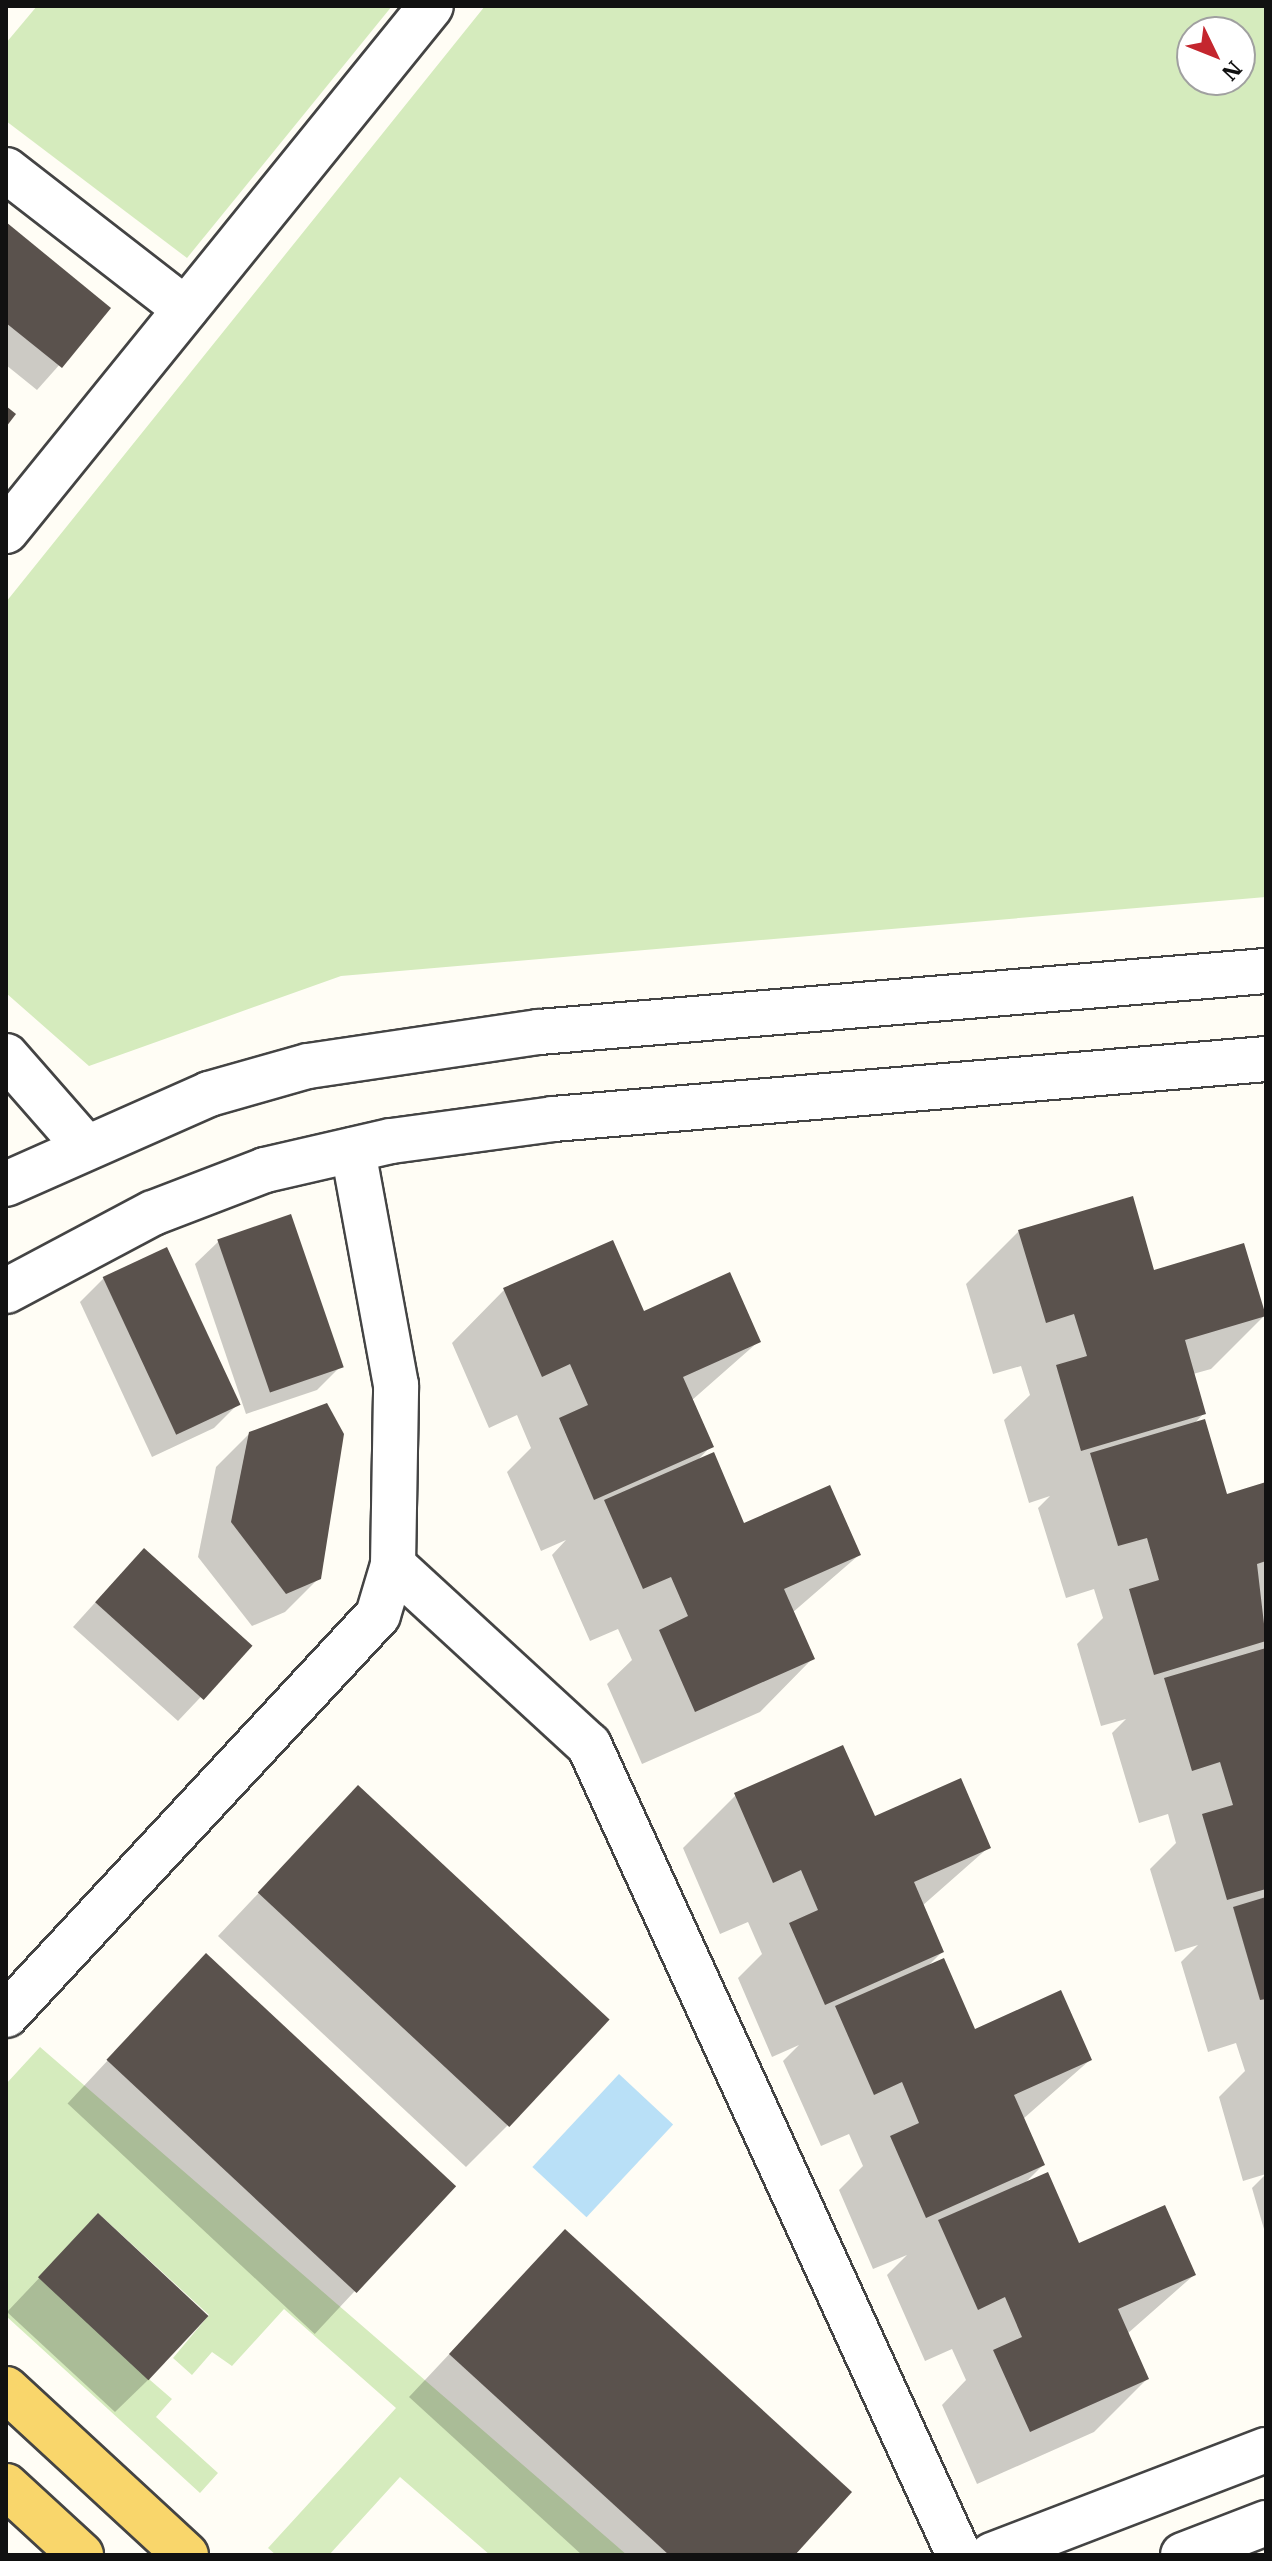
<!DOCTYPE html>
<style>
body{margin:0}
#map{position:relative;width:1272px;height:2561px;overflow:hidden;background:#fffdf5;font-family:"IBM Plex Serif",serif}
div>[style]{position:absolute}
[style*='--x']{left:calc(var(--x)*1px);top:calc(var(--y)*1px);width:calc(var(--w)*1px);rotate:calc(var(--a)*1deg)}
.green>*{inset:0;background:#d5ebbd}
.water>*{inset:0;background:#b9e0f7;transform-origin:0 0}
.shadow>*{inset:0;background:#0003;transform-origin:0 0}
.building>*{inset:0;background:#5a524d;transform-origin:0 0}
.roads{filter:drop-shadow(2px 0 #444) drop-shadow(-2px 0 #444) drop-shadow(0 2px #444) drop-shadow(0 -2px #444)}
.minor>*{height:44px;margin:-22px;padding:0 22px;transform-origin:22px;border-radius:22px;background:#fff}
.major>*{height:44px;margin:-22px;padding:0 22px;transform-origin:22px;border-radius:22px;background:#f9d66b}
span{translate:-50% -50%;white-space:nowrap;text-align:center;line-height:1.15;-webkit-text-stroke:8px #fff;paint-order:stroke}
.frame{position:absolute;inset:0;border:8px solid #111;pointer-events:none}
.north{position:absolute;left:1176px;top:16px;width:80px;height:80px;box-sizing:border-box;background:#fff;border:2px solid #a0a0a0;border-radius:50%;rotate:133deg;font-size:22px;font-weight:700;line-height:32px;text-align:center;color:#111}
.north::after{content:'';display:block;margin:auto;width:28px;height:36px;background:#c4262e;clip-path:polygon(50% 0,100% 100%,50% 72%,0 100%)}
</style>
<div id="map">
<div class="green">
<i style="clip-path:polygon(37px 6px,392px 6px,187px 258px,6px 121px,6px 43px)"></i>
<i style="clip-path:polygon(evenodd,485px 6px,1266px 6px,1266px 897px,341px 976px,89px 1066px,6px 993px,6px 602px,485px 6px,1240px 32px,1240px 80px,1192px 80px,1192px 32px,1240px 32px)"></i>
<i style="clip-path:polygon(40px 2047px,627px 2555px,490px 2555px,400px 2477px,329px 2555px,276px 2555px,268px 2548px,396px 2408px,284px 2309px,232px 2366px,212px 2352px,192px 2375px,173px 2358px,209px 2315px,98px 2213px,150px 2380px,172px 2399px,156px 2417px,218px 2473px,200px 2493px,6px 2316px,6px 2084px)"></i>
</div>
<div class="water">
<i style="left:619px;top:2074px;width:74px;height:127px;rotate:43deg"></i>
</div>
<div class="shadow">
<i style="clip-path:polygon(6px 224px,109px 309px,37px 390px,6px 365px)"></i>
<i style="clip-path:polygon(1019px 1231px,1264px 1316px,1211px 1369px,1193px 1374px,1204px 1413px,1193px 1425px,1226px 1496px,1266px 1484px,1266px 2174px,1243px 2181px,1219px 2097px,1245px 2071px,1236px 2043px,1208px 2052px,1181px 1962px,1198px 1945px,1175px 1952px,1150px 1869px,1176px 1843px,1168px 1814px,1139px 1823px,1112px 1733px,1126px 1719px,1101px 1726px,1077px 1644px,1103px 1618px,1094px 1589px,1066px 1598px,1038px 1508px,1050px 1496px,1029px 1503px,1004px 1420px,1030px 1395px,1021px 1366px,993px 1374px,966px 1284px)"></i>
<i style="clip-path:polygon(219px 1241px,341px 1366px,317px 1390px,246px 1414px,195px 1264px)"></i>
<i style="clip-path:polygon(104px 1278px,237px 1405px,214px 1428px,152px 1457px,80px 1302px)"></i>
<i style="clip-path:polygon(504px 1290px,758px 1342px,691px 1401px,711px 1446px,696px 1462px,743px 1525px,859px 1555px,792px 1613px,812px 1659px,760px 1712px,642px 1764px,607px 1684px,632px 1660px,618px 1629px,590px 1641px,552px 1555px,566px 1540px,541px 1551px,507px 1472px,531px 1448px,517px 1415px,489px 1428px,452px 1343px)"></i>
<i style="clip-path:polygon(250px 1433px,319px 1578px,285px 1612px,252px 1626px,198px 1557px,216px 1467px)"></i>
<i style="clip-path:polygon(121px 1574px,249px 1646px,178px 1721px,73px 1627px)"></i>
<i style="clip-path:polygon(358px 1788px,508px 2125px,466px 2167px,218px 1936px)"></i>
<i style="clip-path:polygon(736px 1795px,989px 1847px,922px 1906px,942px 1952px,926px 1968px,974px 2032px,1090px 2060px,1023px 2119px,1043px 2165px,1022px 2186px,1078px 2246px,1194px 2275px,1127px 2334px,1147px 2379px,1094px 2432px,977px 2484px,942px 2405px,966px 2380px,952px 2349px,925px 2361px,887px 2275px,907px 2255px,873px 2269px,839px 2190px,863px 2166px,849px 2134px,821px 2146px,783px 2061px,799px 2045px,772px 2057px,738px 1978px,762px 1954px,748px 1922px,720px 1934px,683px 1848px)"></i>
<i style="left:206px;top:1955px;width:338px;height:203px;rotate:43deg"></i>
<i style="clip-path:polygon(1266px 2174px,1266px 2236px,1252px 2188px)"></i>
<i style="clip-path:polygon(98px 2216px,149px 2379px,115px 2412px,7px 2312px)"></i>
<i style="clip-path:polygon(565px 2231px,792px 2555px,582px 2555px,409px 2397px)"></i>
</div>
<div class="building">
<i style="clip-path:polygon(6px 222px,111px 308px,62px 368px,6px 323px)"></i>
<i style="clip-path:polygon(6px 406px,16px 414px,6px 427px)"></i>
<i style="clip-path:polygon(1133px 1196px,1154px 1270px,1244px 1243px,1266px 1316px,1185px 1340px,1206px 1414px,1081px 1451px,1056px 1365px,1087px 1356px,1074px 1314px,1046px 1323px,1018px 1230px)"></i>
<i style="left:291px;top:1214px;width:162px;height:78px;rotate:71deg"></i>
<i style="clip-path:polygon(613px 1240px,644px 1311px,730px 1272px,761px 1342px,683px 1377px,714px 1447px,594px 1500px,559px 1418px,588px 1405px,570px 1364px,542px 1377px,503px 1288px)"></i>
<i style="left:167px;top:1247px;width:174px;height:71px;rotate:65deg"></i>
<i style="clip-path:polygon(327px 1403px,344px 1434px,321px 1579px,286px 1594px,231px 1522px,249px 1432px)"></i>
<i style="clip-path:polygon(1205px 1419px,1227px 1494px,1266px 1482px,1266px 1561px,1257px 1564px,1266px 1641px,1154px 1675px,1129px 1589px,1159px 1580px,1147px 1538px,1118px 1546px,1090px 1453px)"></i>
<i style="clip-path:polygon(714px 1452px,744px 1523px,830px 1485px,861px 1555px,784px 1589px,815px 1659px,695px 1712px,659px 1630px,688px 1616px,671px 1577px,643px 1589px,604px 1500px)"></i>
<i style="left:144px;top:1548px;width:146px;height:73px;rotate:42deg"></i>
<i style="clip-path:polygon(1266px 1648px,1266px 1889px,1227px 1900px,1202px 1814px,1233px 1805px,1220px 1762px,1192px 1771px,1164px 1678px)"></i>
<i style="clip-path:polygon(843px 1745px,875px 1816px,961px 1778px,991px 1848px,914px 1882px,944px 1952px,825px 2005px,789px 1923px,818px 1910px,801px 1870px,773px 1883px,734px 1793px)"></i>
<i style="left:358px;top:1785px;width:344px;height:147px;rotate:43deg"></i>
<i style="clip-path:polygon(1266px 1897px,1266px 1999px,1260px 2000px,1233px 1907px)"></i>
<i style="left:206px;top:1953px;width:342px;height:146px;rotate:43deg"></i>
<i style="clip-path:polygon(944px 1958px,975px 2029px,1061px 1990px,1092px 2060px,1014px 2095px,1045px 2165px,926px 2218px,890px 2136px,919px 2123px,902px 2082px,874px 2095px,835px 2006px)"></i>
<i style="clip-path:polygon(1048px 2172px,1079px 2243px,1165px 2205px,1196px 2275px,1118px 2309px,1149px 2379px,1030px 2432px,993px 2350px,1022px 2337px,1005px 2297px,978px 2310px,938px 2220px)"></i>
<i style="left:98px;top:2213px;width:151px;height:88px;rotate:43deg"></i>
<i style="clip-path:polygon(565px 2229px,852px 2492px,795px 2555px,669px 2555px,449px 2354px)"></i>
</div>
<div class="roads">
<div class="minor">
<i style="--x:6;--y:170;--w:227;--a:37.8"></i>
<i style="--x:6;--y:531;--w:675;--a:-51.01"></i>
<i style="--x:6;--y:1056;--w:118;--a:48.8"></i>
<i style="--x:6;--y:1184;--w:222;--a:-23.9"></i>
<i style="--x:209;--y:1094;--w:103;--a:-15.8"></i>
<i style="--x:308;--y:1066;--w:233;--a:-8.4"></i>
<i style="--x:539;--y:1032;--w:730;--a:-4.8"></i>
<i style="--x:6;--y:1291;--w:166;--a:-28"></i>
<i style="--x:153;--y:1213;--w:120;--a:-21"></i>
<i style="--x:265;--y:1170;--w:129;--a:-13"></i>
<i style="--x:391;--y:1141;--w:163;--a:-7.7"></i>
<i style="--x:553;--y:1119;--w:716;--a:-4.81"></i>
<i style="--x:393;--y:1565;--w:266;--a:42.6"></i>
<i style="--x:589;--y:1745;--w:891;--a:65.45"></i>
<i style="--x:6;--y:2015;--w:546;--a:-47.08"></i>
<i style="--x:378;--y:1615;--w:52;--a:-73.3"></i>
<i style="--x:393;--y:1565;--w:180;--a:-89"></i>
<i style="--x:396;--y:1385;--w:239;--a:-100.4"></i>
<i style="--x:992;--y:2555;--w:293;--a:-21"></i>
<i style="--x:1183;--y:2555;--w:89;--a:-21.1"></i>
</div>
<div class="major">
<i style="--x:6;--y:2389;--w:245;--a:42.7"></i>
<i style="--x:6;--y:2486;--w:102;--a:42.6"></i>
</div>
</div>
<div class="frame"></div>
<div class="north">N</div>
</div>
